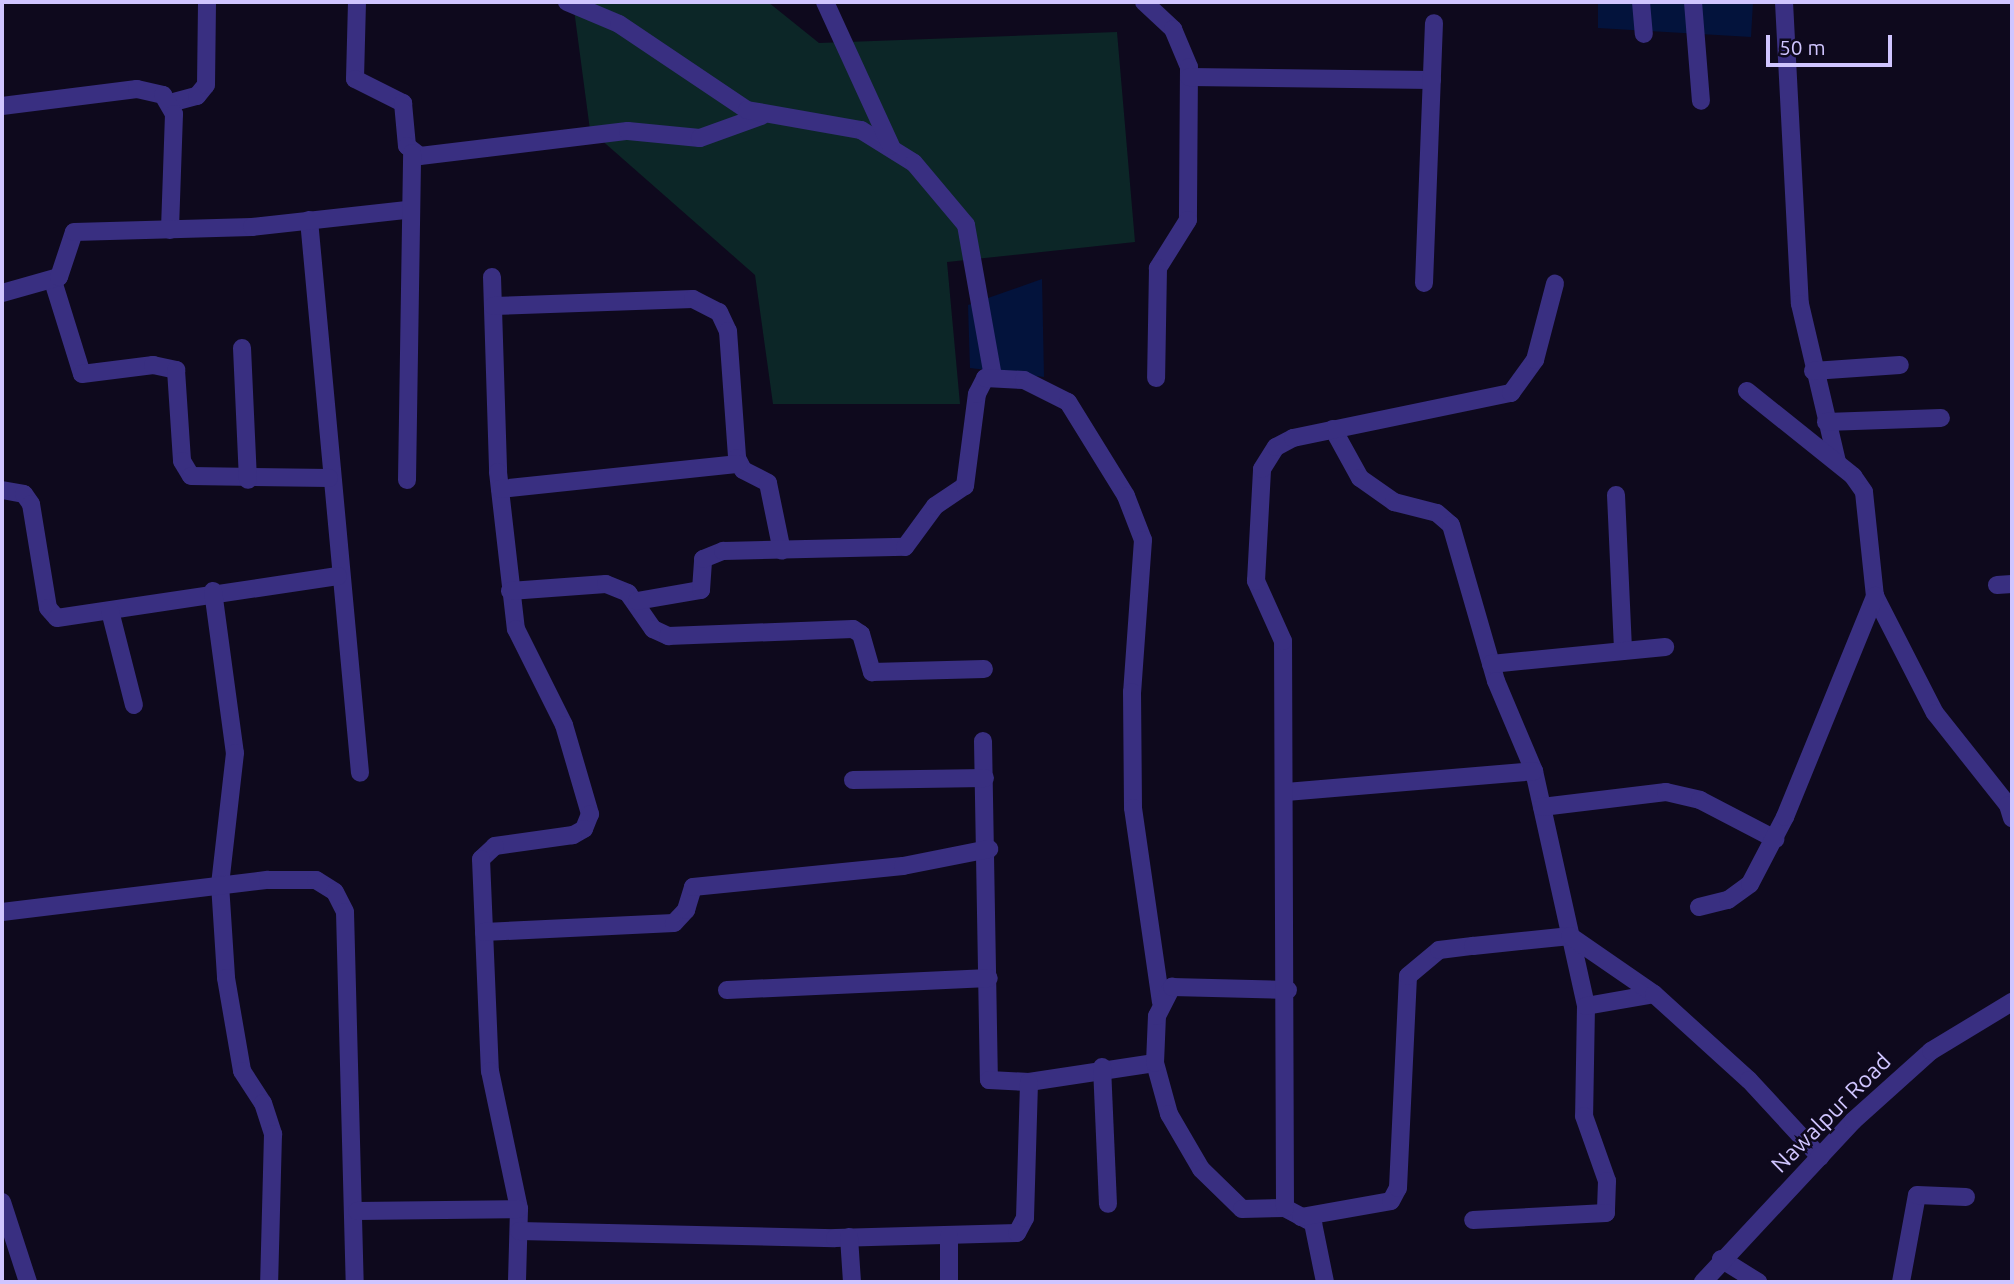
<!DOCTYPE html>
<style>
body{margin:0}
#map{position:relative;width:2014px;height:1284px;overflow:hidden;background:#0e091d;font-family:Ubuntu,sans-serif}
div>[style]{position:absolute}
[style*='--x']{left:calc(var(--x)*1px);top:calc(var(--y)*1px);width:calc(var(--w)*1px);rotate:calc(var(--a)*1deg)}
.green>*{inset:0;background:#0c2627}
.water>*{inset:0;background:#03133c}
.minor>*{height:18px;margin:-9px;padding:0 9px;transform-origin:9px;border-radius:9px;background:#392f81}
span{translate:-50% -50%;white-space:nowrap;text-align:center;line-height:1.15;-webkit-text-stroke:5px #0e091d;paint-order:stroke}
.street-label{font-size:23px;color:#d0c5ff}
.frame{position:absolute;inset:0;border:4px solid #d0c5ff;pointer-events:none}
.scale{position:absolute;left:1766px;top:35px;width:126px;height:32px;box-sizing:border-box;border:4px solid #d0c5ff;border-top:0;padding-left:9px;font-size:21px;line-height:24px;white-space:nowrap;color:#d0c5ff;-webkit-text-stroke:5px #0e091d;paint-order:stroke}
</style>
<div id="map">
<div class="green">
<i style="clip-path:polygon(573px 2px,768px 2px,819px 43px,1117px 32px,1135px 242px,947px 262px,960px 404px,773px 404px,755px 275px,590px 130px)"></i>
</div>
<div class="water">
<i style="clip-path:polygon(1598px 2px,1753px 2px,1751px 37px,1598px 28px)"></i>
<i style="clip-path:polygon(1042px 279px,1044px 377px,970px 368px,968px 305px)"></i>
</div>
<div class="minor">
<i style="--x:357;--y:2;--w:77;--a:91.5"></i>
<i style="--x:355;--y:79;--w:54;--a:26.6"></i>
<i style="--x:403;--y:103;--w:43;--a:84.7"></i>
<i style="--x:407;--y:146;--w:16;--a:38"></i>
<i style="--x:420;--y:156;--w:209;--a:-6.9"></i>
<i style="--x:628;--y:131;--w:72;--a:5.6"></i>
<i style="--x:700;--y:138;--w:65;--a:-19.8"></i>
<i style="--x:567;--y:2;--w:56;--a:22.9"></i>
<i style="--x:619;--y:24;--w:154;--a:33.9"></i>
<i style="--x:747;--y:110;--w:116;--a:10"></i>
<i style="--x:861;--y:130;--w:62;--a:31.9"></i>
<i style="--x:914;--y:163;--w:81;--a:50"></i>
<i style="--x:966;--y:225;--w:153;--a:79.9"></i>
<i style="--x:825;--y:2;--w:158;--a:65.4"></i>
<i style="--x:1144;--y:2;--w:40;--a:43"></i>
<i style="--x:1173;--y:29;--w:41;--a:67.2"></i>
<i style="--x:1189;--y:67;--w:153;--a:90.4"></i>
<i style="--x:1188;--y:220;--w:57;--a:122"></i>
<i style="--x:1158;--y:268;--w:110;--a:91"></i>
<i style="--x:1641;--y:2;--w:32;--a:85"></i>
<i style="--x:1693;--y:2;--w:99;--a:85.4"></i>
<i style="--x:1784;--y:2;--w:302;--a:87"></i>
<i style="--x:1800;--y:304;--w:162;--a:76.8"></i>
<i style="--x:1189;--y:77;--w:243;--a:0.7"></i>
<i style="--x:170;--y:103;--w:28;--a:-15"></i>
<i style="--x:197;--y:96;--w:14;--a:-51"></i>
<i style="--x:206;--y:85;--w:83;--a:-89.3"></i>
<i style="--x:2;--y:106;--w:136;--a:-7.2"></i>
<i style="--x:137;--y:89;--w:27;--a:13"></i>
<i style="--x:163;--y:95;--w:22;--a:60"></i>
<i style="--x:174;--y:114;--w:116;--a:92"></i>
<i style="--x:309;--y:220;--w:555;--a:84.73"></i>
<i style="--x:492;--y:277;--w:195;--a:88.2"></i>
<i style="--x:498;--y:472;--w:158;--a:83.5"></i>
<i style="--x:516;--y:629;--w:107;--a:63.4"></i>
<i style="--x:564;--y:725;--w:93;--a:73.7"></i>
<i style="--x:590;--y:814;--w:16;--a:112"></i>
<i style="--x:584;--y:829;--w:13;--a:151"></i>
<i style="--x:573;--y:835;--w:79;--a:172"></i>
<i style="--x:495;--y:846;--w:19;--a:137"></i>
<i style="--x:481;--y:859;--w:212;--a:87.6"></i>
<i style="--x:490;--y:1071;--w:141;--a:78.1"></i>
<i style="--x:519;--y:1209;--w:73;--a:91.6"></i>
<i style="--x:53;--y:281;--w:97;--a:72.7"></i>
<i style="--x:82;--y:374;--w:72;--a:-7.2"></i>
<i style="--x:153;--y:365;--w:24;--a:12"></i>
<i style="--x:176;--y:370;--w:91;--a:86.2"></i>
<i style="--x:182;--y:461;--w:17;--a:59"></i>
<i style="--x:191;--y:476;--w:138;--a:0.8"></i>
<i style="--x:1424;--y:283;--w:260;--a:-87.8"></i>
<i style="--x:2;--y:293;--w:59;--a:-15.7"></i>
<i style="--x:59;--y:277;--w:47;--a:-71.6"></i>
<i style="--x:74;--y:232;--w:178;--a:-1.6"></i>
<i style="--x:252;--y:227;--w:156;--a:-6.3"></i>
<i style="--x:493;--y:306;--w:200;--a:-2"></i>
<i style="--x:693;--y:299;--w:29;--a:27"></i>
<i style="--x:719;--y:312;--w:21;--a:65"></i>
<i style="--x:728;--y:331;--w:127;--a:85.9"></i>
<i style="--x:737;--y:458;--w:13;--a:63"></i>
<i style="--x:743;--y:470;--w:28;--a:27"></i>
<i style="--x:768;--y:483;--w:69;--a:78.4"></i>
<i style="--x:242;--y:348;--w:132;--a:87.4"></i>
<i style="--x:1813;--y:371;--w:87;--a:-3.9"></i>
<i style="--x:1747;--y:391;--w:136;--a:38.7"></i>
<i style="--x:1853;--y:476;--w:19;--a:55"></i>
<i style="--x:1864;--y:492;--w:105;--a:84"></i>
<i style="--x:1875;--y:596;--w:131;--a:62.9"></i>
<i style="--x:1935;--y:713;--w:117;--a:51.6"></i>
<i style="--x:2008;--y:805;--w:14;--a:73"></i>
<i style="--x:1826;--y:422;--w:115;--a:-2"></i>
<i style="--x:1333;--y:429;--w:56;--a:61.1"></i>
<i style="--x:1360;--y:478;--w:42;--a:35.2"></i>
<i style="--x:1394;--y:502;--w:44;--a:14.3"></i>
<i style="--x:1437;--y:513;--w:18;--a:41"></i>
<i style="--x:1451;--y:525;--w:162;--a:73.9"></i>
<i style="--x:1496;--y:681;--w:98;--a:67.1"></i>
<i style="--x:1534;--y:771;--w:241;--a:77.5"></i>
<i style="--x:1586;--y:1006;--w:110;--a:91"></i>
<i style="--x:1584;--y:1116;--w:69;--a:70.5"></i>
<i style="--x:1607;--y:1181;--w:32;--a:92"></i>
<i style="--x:1606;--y:1213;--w:133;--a:177"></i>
<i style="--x:407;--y:480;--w:327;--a:-89.1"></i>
<i style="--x:500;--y:489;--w:240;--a:-6"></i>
<i style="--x:2;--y:490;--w:22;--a:10"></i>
<i style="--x:24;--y:494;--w:12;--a:55"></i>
<i style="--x:31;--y:504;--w:105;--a:80.7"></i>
<i style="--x:48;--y:608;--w:13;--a:48"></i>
<i style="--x:57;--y:618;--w:284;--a:-8.5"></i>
<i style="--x:1616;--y:495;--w:156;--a:87.4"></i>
<i style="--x:1997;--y:585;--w:15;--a:-4"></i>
<i style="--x:213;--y:591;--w:163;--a:82.3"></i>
<i style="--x:235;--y:753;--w:132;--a:96.5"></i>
<i style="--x:220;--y:884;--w:94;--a:86.3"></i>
<i style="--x:226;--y:978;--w:94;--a:80.2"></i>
<i style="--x:242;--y:1071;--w:38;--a:57"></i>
<i style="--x:263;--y:1103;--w:33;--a:72"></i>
<i style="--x:273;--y:1134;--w:148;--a:91.5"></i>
<i style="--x:510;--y:591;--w:96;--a:-4.2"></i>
<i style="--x:606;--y:584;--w:24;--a:22"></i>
<i style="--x:628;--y:593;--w:44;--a:55.2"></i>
<i style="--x:653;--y:629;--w:17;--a:25"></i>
<i style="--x:668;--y:636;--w:185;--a:-2.2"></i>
<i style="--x:853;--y:629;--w:9;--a:32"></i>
<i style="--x:861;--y:634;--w:40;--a:74"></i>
<i style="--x:872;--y:672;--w:112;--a:-1.5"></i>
<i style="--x:637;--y:601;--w:65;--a:-9.8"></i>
<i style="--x:701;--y:590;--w:31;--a:-86"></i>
<i style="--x:703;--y:559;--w:22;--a:-22"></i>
<i style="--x:723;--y:551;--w:182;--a:-1.3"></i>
<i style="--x:905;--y:547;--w:51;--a:-53.8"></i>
<i style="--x:935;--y:506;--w:36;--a:-34"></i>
<i style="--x:965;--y:486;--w:93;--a:-82.6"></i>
<i style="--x:977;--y:394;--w:18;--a:-63"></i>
<i style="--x:985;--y:378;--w:39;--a:3"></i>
<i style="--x:1024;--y:380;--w:49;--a:26.6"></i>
<i style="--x:1068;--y:402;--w:110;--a:58.3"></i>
<i style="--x:1126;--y:496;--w:47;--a:68.9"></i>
<i style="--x:1143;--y:540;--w:152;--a:94.1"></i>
<i style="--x:1132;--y:692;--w:116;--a:89.5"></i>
<i style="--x:1133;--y:808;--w:196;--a:81.8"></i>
<i style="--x:110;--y:611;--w:97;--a:75.7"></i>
<i style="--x:1491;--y:664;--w:175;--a:-5.6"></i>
<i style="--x:983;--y:741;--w:339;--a:89"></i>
<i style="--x:989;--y:1080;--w:40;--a:2.9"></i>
<i style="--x:1029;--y:1082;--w:127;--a:-8.6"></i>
<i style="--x:1155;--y:1063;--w:53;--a:74.6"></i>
<i style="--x:1169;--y:1114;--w:64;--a:59.8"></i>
<i style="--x:1201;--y:1169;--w:57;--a:44.3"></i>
<i style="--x:1242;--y:1209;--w:43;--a:-1.3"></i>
<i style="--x:1285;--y:1208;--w:32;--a:28"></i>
<i style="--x:1313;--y:1223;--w:60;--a:78.5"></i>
<i style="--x:853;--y:780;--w:132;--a:-0.9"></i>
<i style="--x:1286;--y:792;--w:249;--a:-4.8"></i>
<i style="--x:1542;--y:807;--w:125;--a:-6.9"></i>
<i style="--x:1666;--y:792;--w:35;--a:13"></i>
<i style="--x:1700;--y:800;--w:85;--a:27.5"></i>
<i style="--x:1699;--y:907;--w:30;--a:-14"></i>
<i style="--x:1728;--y:900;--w:27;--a:-36"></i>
<i style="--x:1750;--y:884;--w:76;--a:-62.4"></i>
<i style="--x:1785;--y:817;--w:239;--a:-67.8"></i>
<i style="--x:2;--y:912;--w:268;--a:-6.9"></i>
<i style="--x:268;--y:880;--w:48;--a:0"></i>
<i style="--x:316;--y:880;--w:22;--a:32"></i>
<i style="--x:335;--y:892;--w:22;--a:63"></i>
<i style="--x:345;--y:912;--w:370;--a:88.5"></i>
<i style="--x:484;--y:932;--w:190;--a:-2.7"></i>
<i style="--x:674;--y:923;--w:18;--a:-47"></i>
<i style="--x:686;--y:910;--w:24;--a:-73"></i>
<i style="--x:693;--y:887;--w:211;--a:-5.7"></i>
<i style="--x:903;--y:866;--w:88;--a:-11.2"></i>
<i style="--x:727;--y:990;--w:262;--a:-2.6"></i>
<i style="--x:1586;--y:1006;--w:69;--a:-10"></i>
<i style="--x:1155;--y:1063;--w:47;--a:-87.6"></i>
<i style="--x:1157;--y:1016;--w:33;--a:-63"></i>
<i style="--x:1172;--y:987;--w:116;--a:1.5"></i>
<i style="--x:1102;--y:1067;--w:137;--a:87.5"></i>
<i style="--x:2;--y:1202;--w:84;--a:72"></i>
<i style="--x:1285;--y:1208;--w:567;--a:-90.2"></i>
<i style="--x:1283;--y:641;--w:66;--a:-114.2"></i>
<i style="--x:1256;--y:581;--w:112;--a:-86.9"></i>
<i style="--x:1262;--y:469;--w:26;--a:-58"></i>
<i style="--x:1276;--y:447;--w:19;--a:-28"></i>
<i style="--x:1293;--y:438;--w:223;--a:-11.7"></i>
<i style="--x:1511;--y:393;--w:41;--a:-54"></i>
<i style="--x:1535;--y:360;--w:79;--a:-75.3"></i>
<i style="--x:357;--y:1211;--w:162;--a:-0.7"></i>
<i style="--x:1301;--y:1217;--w:91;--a:-10.1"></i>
<i style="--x:1391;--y:1201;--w:15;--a:-62"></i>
<i style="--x:1398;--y:1188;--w:212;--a:-87.3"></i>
<i style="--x:1408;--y:976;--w:40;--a:-40"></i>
<i style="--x:1439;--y:950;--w:34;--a:-7"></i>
<i style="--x:1473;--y:946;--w:98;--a:-5.9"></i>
<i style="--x:1570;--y:936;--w:102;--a:34.6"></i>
<i style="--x:1654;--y:994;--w:128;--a:42.2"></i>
<i style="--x:1749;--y:1080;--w:105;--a:47.3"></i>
<i style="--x:519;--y:1231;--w:316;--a:1.3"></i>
<i style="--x:835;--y:1238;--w:182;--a:-1.6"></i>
<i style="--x:1017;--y:1233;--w:17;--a:-62"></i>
<i style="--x:1025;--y:1218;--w:136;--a:-88.3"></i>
<i style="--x:849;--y:1237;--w:45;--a:86.2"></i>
<i style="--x:1721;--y:1259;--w:44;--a:31.9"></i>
<i style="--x:949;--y:1282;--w:46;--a:-90"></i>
<i style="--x:1703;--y:1282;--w:220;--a:-47"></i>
<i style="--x:1853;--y:1121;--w:105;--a:-41.9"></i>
<i style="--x:1931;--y:1051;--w:95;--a:-31.2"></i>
<i style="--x:1901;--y:1282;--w:88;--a:-79.6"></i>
<i style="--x:1917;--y:1195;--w:49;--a:2.3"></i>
</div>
<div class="street-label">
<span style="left:1831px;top:1113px;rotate:-45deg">Nawalpur Road</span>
</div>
<div class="frame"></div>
<div class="scale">50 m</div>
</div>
